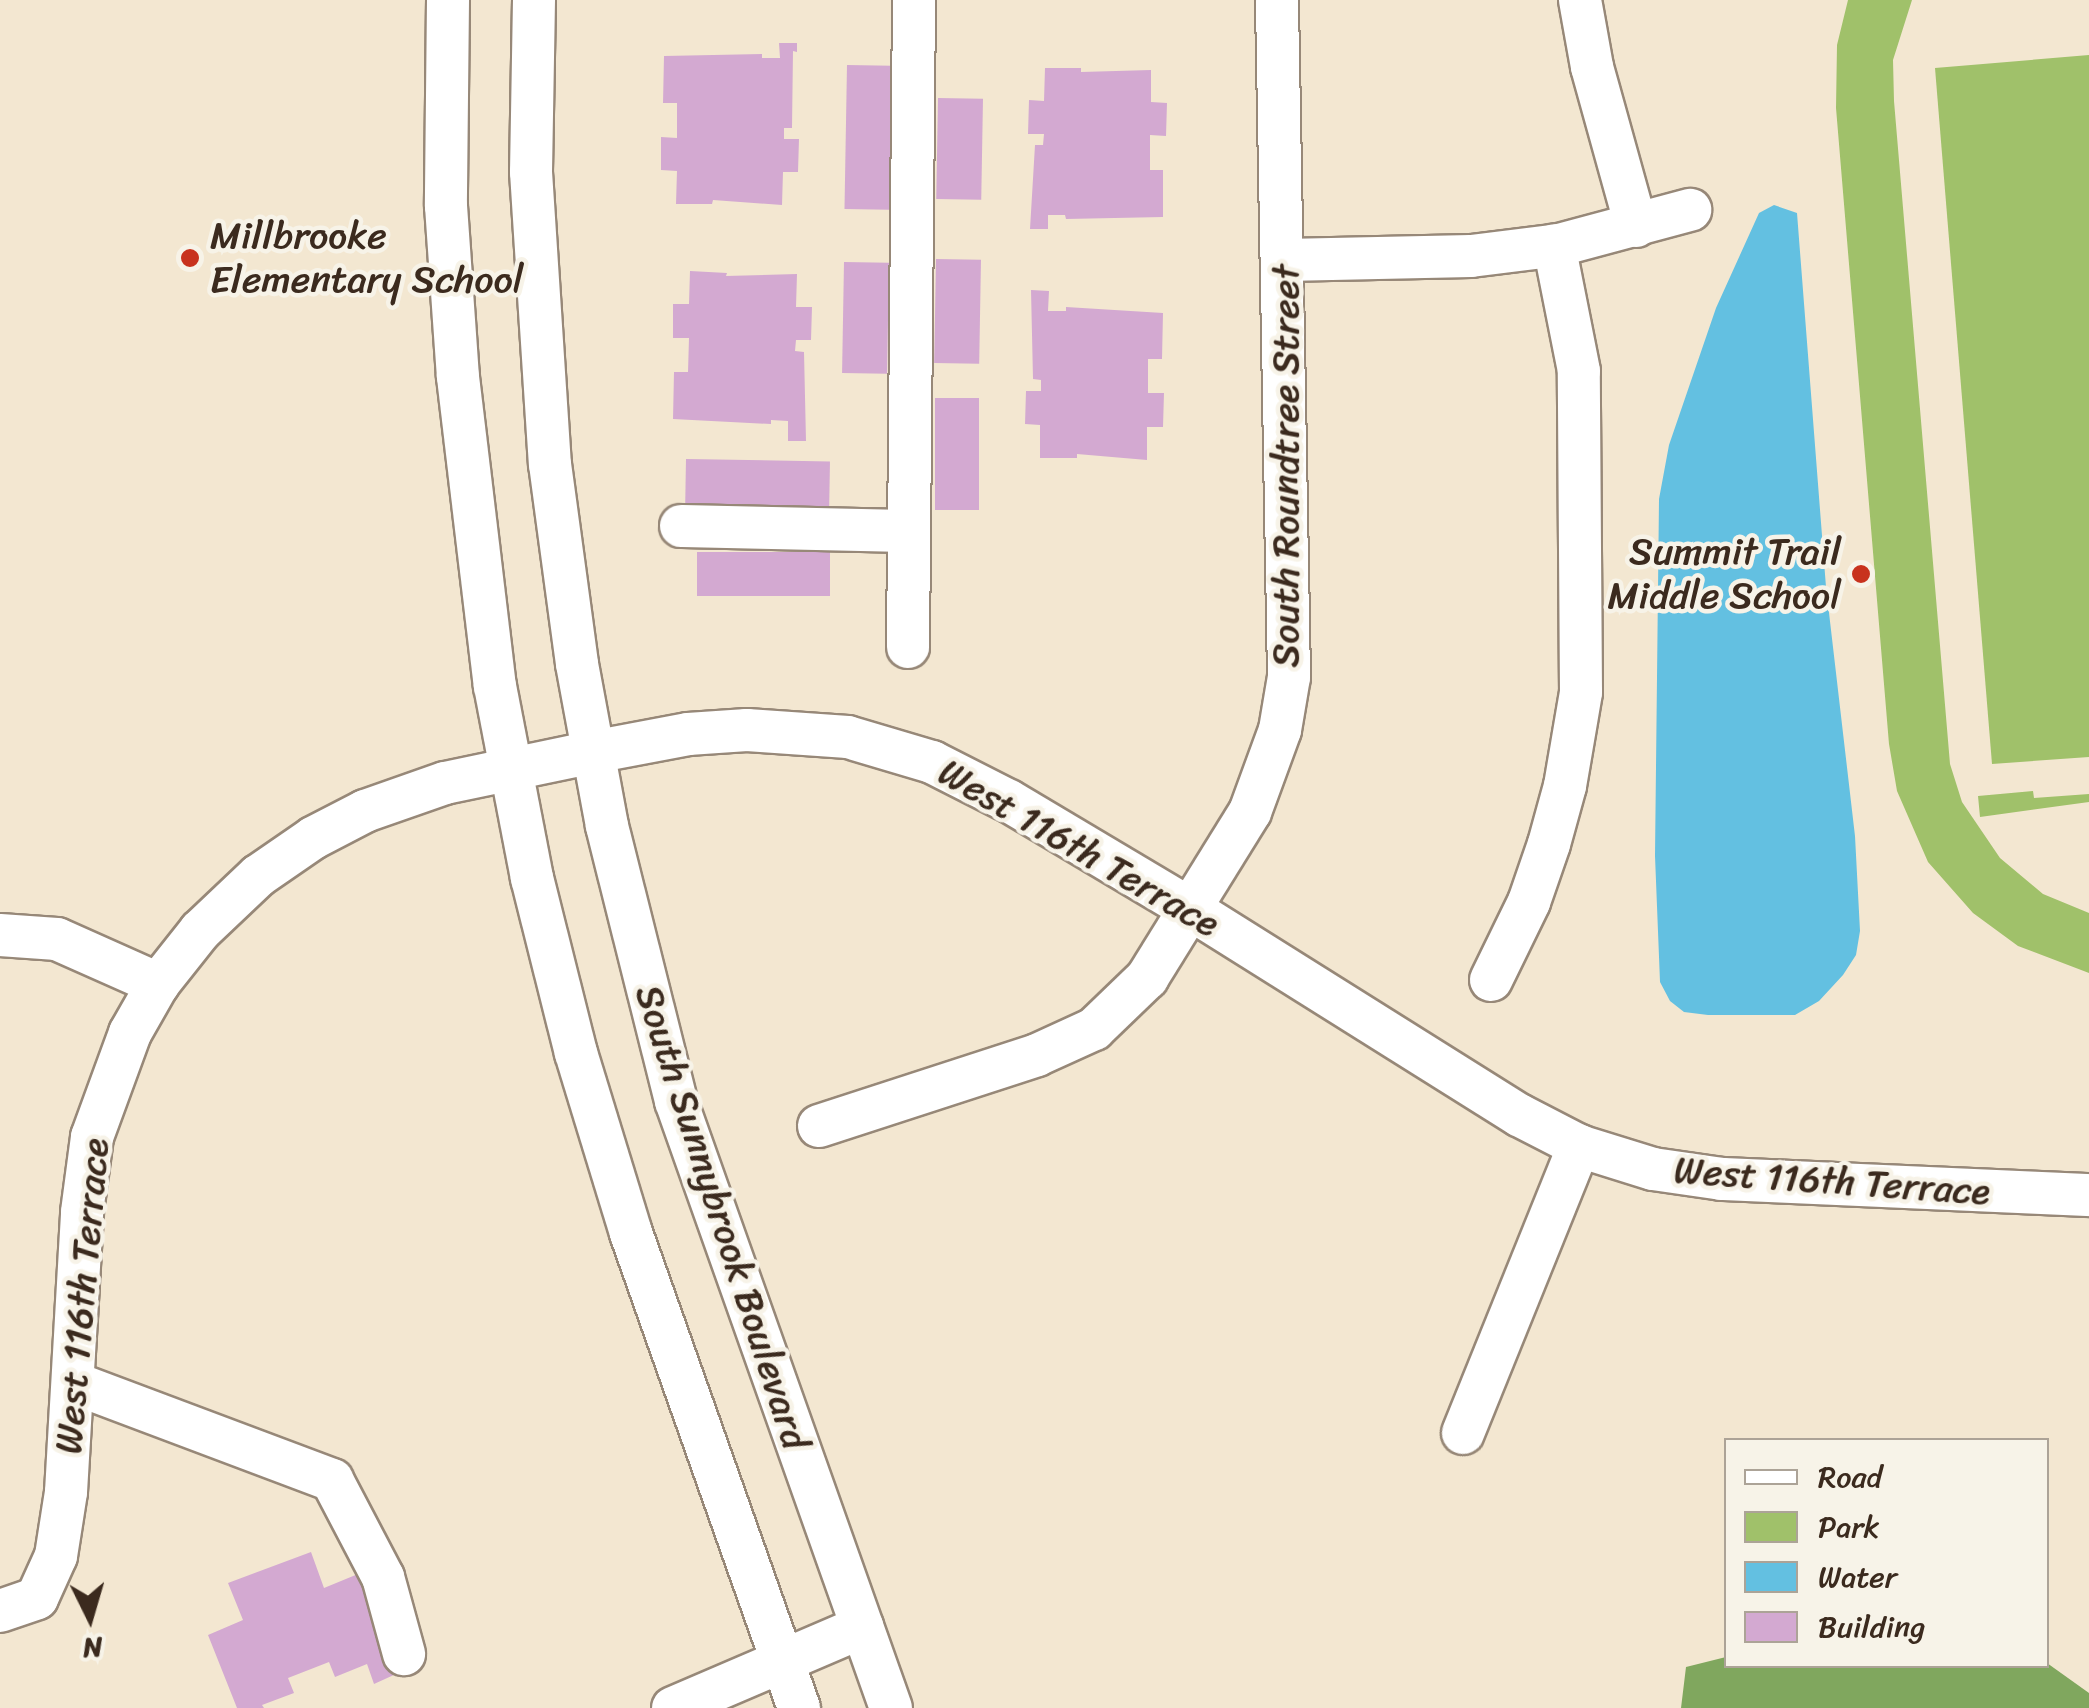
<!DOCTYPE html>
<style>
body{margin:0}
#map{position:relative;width:2089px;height:1708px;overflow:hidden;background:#f3e7d1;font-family:Sriracha,sans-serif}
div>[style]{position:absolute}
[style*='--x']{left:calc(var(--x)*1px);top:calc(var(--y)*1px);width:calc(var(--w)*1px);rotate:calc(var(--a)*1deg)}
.green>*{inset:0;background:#a0c16a}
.forest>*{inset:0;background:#80a75e}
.water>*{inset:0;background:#63c0e1}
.building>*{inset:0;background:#d3a9d1;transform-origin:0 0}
.roads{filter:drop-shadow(2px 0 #978878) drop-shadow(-2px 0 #978878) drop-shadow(0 2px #978878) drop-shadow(0 -2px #978878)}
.minor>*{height:42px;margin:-21px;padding:0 21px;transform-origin:21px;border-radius:21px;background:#fff}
.dots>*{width:28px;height:28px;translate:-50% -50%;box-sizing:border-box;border:5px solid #f7f3e8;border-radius:50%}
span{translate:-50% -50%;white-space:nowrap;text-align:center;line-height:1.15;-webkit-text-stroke:9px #f7f3e8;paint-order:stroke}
.poi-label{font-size:38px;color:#3b2a1e}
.left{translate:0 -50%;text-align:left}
.right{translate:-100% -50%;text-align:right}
.street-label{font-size:38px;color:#3b2a1e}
.legend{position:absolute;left:1724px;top:1438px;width:325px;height:230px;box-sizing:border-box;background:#f7f3e8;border:2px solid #aca397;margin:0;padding:12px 18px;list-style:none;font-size:30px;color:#3b2a1e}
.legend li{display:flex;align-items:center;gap:20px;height:50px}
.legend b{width:50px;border:2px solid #aca397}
.north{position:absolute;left:40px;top:1568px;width:100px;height:100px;-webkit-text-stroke:8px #f7f3e8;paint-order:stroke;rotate:175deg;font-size:28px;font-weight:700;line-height:40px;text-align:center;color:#3b2a1e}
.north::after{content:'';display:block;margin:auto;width:35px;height:45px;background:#3b2a1e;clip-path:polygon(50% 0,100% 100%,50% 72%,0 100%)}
</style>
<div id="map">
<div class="green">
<i style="clip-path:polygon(1848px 0,1912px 0,1893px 60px,1894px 101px,1950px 764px,1962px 802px,2000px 858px,2043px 894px,2089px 913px,2089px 973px,2018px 946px,1973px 913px,1928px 862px,1897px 791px,1889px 744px,1836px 108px,1837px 45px)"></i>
<i style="clip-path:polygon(2089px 55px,2089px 757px,1992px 764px,1935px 68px)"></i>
<i style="clip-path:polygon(2033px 791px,2034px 798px,2089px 794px,2089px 802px,1980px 817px,1978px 796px)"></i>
</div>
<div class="forest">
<i style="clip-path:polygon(1726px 1657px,1726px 1666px,2047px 1663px,2089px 1693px,2089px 1708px,1681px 1708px,1686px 1667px)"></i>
</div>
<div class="water">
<i style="clip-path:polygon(1774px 205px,1797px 213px,1826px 587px,1855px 836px,1860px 931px,1856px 955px,1843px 975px,1819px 1001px,1795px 1015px,1708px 1015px,1684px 1012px,1670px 1001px,1660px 982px,1655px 856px,1659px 499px,1669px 445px,1716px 308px,1759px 213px)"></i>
</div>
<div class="building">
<i style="clip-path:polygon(779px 43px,797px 43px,797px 52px,793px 51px,792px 128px,784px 128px,784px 139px,799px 139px,798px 172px,783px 172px,782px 205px,713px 200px,712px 204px,676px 204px,677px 171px,661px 170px,661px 137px,677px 138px,677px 103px,663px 103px,664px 56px,762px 54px,762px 58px,780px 58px)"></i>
<i style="left:847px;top:65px;width:45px;height:144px;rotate:1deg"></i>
<i style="clip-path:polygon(1045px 68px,1081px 68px,1081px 72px,1151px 70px,1151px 102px,1167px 103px,1166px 136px,1150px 135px,1150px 170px,1163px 170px,1163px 217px,1066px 219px,1065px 215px,1048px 215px,1048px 229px,1030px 229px,1035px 145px,1043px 145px,1044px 134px,1028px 134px,1029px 100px,1044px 101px)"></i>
<i style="left:938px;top:98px;width:45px;height:101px;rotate:1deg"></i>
<i style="left:936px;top:259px;width:45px;height:104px;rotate:1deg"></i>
<i style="left:844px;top:262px;width:45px;height:111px;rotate:1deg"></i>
<i style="clip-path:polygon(690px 271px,727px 273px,726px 276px,797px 274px,796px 307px,812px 307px,811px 340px,796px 340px,795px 351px,804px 352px,806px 441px,788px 441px,788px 421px,771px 420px,771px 424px,673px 419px,674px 372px,688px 372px,689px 338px,673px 338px,673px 304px,689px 304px)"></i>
<i style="clip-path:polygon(1031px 290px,1049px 291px,1048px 311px,1066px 311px,1066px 307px,1163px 313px,1162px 359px,1148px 359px,1148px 393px,1164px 393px,1163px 427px,1147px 427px,1147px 460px,1077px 454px,1077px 458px,1040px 458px,1040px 425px,1025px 424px,1026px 391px,1041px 391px,1041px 380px,1033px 379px)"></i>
<i style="left:935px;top:398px;width:44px;height:112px"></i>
<i style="left:686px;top:459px;width:144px;height:45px;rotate:1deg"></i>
<i style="left:697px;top:552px;width:133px;height:44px"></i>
<i style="clip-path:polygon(311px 1552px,324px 1588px,358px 1574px,396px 1674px,374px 1684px,367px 1664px,335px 1677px,329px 1662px,288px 1678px,294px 1693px,262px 1705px,264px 1708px,237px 1708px,208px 1635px,243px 1620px,228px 1583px)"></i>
</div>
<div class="roads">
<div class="minor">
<i style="--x:448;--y:0;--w:206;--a:90.6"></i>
<i style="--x:446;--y:206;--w:171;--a:86"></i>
<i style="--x:458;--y:377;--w:311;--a:83.2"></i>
<i style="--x:495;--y:686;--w:196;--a:79.1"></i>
<i style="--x:532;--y:878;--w:180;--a:75.9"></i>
<i style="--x:576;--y:1053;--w:188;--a:73"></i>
<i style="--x:631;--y:1233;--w:504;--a:70.52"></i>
<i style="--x:534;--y:0;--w:172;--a:91"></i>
<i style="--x:531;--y:172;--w:293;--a:86.3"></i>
<i style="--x:550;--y:464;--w:202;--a:82.3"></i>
<i style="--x:577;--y:664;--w:165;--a:79.5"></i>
<i style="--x:607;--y:826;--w:284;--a:75.9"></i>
<i style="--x:676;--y:1101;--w:644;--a:70.5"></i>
<i style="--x:1580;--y:0;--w:68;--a:79.8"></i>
<i style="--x:1592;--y:67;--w:165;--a:74.5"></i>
<i style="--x:1285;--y:260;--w:186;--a:-1.2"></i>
<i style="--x:1471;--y:256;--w:89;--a:-7.1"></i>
<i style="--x:1559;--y:245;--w:136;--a:-15"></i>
<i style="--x:681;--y:526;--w:226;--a:1.3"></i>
<i style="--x:908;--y:647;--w:647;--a:-89.47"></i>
<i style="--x:0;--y:935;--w:57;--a:4"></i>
<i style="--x:57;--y:939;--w:111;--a:24"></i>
<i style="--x:1491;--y:980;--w:87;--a:-64"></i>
<i style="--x:1529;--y:902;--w:61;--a:-71"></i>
<i style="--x:1549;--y:844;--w:60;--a:-74.6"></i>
<i style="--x:1565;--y:786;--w:95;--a:-80.3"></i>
<i style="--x:1581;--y:692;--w:321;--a:-90.4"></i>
<i style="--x:1579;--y:371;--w:128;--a:-101.2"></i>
<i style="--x:819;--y:1126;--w:229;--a:-18"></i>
<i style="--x:1037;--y:1055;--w:63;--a:-24.5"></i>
<i style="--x:1094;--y:1029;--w:74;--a:-43.9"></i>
<i style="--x:1147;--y:978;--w:195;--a:-58.2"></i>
<i style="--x:1250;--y:812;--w:87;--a:-69.9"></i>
<i style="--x:1280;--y:730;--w:54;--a:-80.4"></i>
<i style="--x:1289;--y:677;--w:677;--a:-91.02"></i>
<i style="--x:74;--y:1383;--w:276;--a:20.6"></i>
<i style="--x:332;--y:1480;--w:110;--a:62.3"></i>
<i style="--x:383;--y:1577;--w:80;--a:74.7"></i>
<i style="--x:1463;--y:1433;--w:310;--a:-68"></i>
<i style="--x:0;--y:1611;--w:39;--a:-19"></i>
<i style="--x:37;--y:1598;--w:46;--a:-65.7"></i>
<i style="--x:56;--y:1556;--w:65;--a:-81.1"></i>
<i style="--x:66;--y:1492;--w:280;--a:-86.7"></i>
<i style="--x:82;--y:1212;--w:76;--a:-82.4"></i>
<i style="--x:92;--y:1137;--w:111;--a:-69.9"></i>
<i style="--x:130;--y:1033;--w:56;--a:-60.3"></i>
<i style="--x:158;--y:984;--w:68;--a:-51.6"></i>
<i style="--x:200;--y:931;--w:80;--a:-43.5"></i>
<i style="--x:258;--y:876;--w:67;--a:-34.6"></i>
<i style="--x:313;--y:838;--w:59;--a:-27.4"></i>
<i style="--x:365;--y:811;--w:85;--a:-19.3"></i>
<i style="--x:445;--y:783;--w:151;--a:-11.8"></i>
<i style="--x:593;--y:752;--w:97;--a:-10.7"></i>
<i style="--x:688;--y:734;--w:59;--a:-3.9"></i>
<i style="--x:747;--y:730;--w:101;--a:4"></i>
<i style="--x:848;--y:737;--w:88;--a:16.6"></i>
<i style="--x:932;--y:762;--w:86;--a:26.9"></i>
<i style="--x:1009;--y:801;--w:213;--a:30.8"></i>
<i style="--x:1192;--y:910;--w:386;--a:32.1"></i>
<i style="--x:1519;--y:1115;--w:68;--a:27.3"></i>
<i style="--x:1579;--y:1146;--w:77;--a:17.3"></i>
<i style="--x:1653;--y:1169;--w:70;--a:8.2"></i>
<i style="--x:1722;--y:1179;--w:367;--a:2.5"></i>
<i style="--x:673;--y:1708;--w:206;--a:-23.2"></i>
</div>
</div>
<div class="dots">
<i style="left:190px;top:258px;background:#c8321e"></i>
<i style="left:1861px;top:574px;background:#c8321e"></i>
</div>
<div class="poi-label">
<span class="left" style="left:210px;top:258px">Millbrooke<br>Elementary School</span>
<span class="right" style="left:1841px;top:574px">Summit Trail<br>Middle School</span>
</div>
<div class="street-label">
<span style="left:1286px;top:466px;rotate:-90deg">South Roundtree Street</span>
<span style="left:1079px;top:848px;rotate:30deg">West 116th Terrace</span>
<span style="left:1832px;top:1181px;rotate:4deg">West 116th Terrace</span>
<span style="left:722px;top:1217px;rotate:72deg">South Sunnybrook Boulevard</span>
<span style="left:82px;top:1296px;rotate:-85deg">West 116th Terrace</span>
</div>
<ul class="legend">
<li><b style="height:12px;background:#fff"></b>Road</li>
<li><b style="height:28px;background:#a0c16a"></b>Park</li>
<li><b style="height:28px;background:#63c0e1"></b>Water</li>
<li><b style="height:28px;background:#d3a9d1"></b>Building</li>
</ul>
<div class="north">N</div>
</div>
